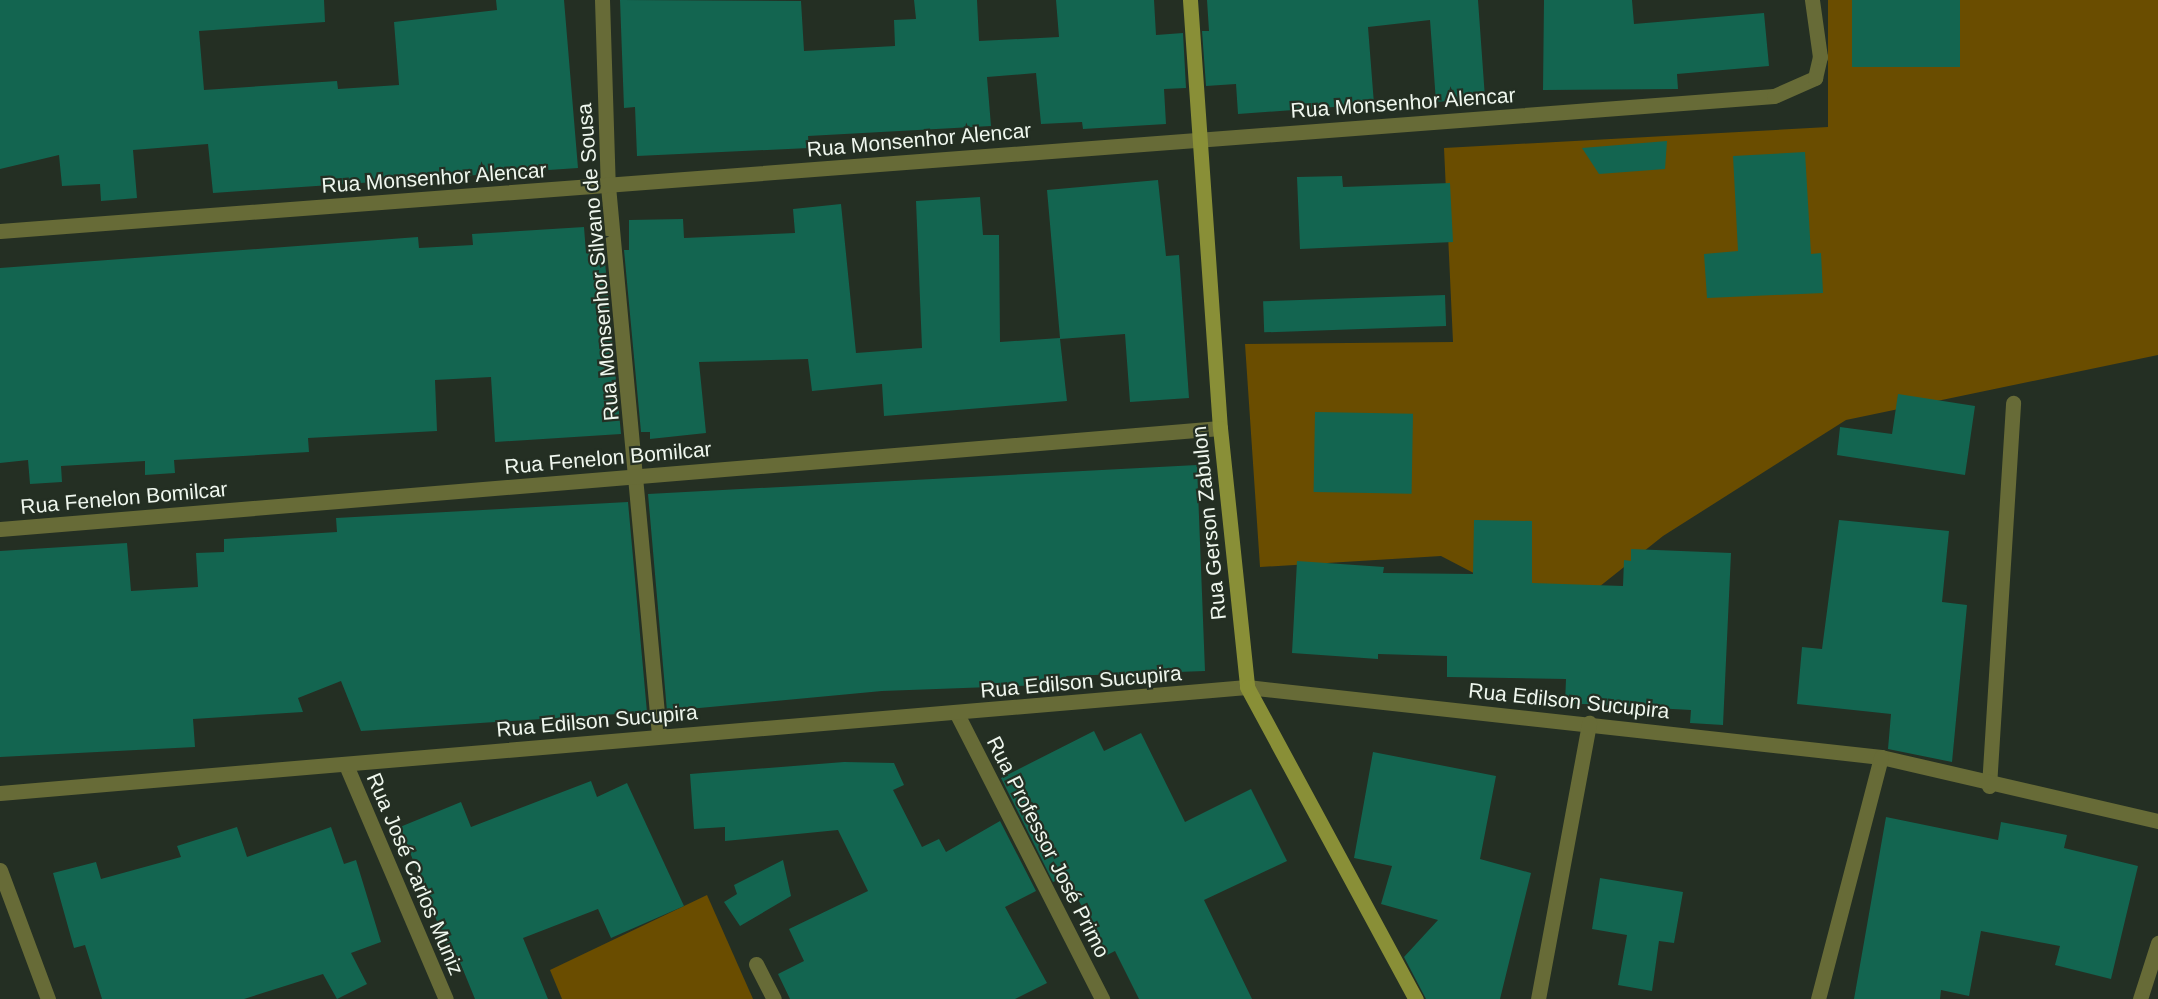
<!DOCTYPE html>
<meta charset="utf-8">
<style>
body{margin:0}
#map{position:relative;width:2158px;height:999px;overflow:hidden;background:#242f23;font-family:Arial,sans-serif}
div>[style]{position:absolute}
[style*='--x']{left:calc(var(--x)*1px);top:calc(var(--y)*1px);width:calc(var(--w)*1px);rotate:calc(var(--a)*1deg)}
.green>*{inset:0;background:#6a4d00}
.building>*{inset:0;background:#136550;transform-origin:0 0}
.street>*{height:15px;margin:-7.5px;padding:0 7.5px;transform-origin:7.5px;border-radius:7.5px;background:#676b37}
.secondary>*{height:15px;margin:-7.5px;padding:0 7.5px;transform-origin:7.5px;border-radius:7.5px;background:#898f37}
span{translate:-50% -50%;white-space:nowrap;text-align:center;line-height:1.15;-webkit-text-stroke:4.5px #242f23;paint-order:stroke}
.street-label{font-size:21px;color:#eff7ee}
</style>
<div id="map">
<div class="green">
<i style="clip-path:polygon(1828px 0,2158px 0,2158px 355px,1846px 420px,1663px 536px,1560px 618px,1441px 556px,1260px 567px,1245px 344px,1453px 342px,1444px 148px,1828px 127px)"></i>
<i style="clip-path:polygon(707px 895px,753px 999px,562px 999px,550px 970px)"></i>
</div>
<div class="building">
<i style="clip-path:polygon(0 0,324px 0,325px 22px,199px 31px,204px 90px,337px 81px,338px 89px,399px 85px,394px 22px,497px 10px,496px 0,564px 0,578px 168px,213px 193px,208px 144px,133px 150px,137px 198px,101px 201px,100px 184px,62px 186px,59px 155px,0 169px)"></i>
<i style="clip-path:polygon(620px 0,801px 1px,804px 51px,895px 46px,894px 20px,916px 19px,914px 0,977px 0,979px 41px,1059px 37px,1056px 0,1154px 0,1156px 35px,1183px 33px,1186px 88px,1164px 89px,1166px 124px,1083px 129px,1082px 122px,1041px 124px,1036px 73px,987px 77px,991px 126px,808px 136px,809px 148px,637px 156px,635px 107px,624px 108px)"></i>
<i style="clip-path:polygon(1207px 0,1478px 0,1485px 98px,1436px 102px,1430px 20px,1368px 27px,1374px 104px,1238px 114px,1236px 84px,1206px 86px,1202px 31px,1209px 31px)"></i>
<i style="clip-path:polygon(1544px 0,1632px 0,1634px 24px,1764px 13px,1769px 66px,1677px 74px,1678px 89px,1543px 90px)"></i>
<i style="left:1852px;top:0;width:108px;height:67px"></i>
<i style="clip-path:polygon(1667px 141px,1665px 169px,1599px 174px,1582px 148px)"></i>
<i style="clip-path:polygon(1805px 152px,1811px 254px,1821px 253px,1823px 293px,1707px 298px,1704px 254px,1738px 251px,1733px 156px)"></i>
<i style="clip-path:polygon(1342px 176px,1343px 187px,1450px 183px,1453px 242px,1300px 249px,1297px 177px)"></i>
<i style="clip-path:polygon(1158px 180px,1166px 256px,1179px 255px,1189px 398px,1130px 402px,1125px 334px,1060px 339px,1067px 401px,884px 416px,882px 384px,812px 391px,808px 359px,699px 362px,706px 433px,650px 439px,650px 432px,641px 432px,624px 250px,629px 250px,629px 220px,683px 219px,684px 238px,795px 233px,793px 209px,841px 204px,856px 353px,922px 348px,916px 201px,980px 197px,983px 235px,999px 235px,1000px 342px,1060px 338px,1047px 190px)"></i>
<i style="clip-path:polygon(584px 227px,586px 253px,604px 251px,621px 434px,495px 442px,491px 377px,435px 380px,437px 431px,308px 438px,309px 452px,174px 460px,175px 473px,145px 475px,145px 461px,61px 466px,62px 482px,30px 484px,28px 460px,0 463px,0 268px,418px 237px,419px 248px,473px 245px,472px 234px)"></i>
<i style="left:1445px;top:295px;width:31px;height:182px;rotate:88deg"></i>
<i style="clip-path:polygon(1898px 394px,1975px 406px,1965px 475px,1837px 455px,1840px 427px,1892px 434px)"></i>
<i style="left:1315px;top:412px;width:98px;height:80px;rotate:1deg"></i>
<i style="clip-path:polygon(1197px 465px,1205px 671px,1066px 676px,1070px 684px,882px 691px,667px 711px,648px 494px)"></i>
<i style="clip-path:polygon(628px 502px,647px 712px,361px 731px,341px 681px,298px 698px,303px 712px,193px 719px,195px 747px,0 757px,0 551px,127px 543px,131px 591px,198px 587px,196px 553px,224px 552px,224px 539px,337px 532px,336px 518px)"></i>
<i style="clip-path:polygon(1474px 520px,1532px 521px,1532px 583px,1623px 586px,1624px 560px,1631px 561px,1631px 549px,1731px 553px,1723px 725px,1690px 723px,1691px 710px,1565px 703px,1566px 679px,1447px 677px,1447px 656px,1378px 654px,1378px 659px,1292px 653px,1297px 561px,1384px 567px,1383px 573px,1473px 574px)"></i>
<i style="clip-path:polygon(1839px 520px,1949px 531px,1942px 602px,1967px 605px,1952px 762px,1888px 749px,1891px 714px,1797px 704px,1802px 647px,1822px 649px)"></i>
<i style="clip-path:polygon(1094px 731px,1104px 751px,1141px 733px,1185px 822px,1251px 789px,1287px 861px,1204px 900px,1252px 999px,1139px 999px,1115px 951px,1107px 955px,1066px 876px,1053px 882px,1001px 778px)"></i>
<i style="clip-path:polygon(1373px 752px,1496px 776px,1480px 859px,1531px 873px,1500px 999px,1426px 999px,1404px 957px,1438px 920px,1381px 904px,1392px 866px,1354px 858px)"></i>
<i style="clip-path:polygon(844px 762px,894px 763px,904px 785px,893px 790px,922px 847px,939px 839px,946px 852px,1000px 821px,1036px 891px,1005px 907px,1047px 983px,1015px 999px,790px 999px,778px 974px,804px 961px,789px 929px,868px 891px,838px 830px,725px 841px,725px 827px,694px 829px,690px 774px)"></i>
<i style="clip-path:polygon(591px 781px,597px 797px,627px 783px,684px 906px,611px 938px,598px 909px,523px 938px,548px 999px,475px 999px,457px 955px,451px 957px,400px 827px,461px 802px,471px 827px)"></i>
<i style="clip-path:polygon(1886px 817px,1998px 840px,2001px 822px,2032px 828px,2067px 835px,2064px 848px,2138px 866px,2111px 979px,2055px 965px,2060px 946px,1981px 931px,1969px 996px,1941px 990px,1940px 999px,1854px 999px)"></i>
<i style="clip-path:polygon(237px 827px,247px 857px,331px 827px,344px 864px,356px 860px,381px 942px,351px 953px,367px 984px,337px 999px,323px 974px,244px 999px,102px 999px,85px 945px,74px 948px,53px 873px,96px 862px,101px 879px,181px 857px,177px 846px)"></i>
<i style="clip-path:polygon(783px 860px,791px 896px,740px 926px,724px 902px,737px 894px,734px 885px)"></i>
<i style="clip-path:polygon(1600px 878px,1683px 892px,1674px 943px,1659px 941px,1652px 991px,1618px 985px,1627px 935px,1592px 929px)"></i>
</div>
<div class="street">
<i style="--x:602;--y:0;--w:186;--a:88.2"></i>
<i style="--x:608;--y:186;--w:551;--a:84.69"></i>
<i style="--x:0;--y:231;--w:1779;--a:-4.35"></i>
<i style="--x:1774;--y:96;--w:45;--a:-23.7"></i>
<i style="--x:1815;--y:78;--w:22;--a:-77"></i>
<i style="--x:1820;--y:57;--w:58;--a:-98"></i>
<i style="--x:0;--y:529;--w:1224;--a:-4.73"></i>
<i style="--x:957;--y:714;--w:320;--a:63"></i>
<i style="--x:346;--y:765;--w:254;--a:66.9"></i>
<i style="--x:1989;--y:786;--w:384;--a:-86.4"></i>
<i style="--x:0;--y:793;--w:1251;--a:-4.86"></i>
<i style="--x:1247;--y:687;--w:638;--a:6.3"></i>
<i style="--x:1881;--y:757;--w:284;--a:13"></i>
<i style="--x:0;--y:870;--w:138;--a:69.6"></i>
<i style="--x:756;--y:964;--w:39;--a:63"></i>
<i style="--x:1538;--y:999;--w:281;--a:-79.5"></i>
<i style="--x:1818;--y:999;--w:250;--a:-75.4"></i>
<i style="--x:2140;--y:999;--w:59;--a:-72.2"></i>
</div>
<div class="secondary">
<i style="--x:1190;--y:0;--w:429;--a:86"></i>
<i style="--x:1220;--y:428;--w:260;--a:84"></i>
<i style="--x:1247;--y:687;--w:355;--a:61.6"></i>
</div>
<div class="street-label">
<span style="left:1403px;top:103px;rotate:-4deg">Rua Monsenhor Alencar</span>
<span style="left:919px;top:140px;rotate:-5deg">Rua Monsenhor Alencar</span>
<span style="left:434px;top:178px;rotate:-4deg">Rua Monsenhor Alencar</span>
<span style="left:598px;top:262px;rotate:-95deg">Rua Monsenhor Silvano de Sousa</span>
<span style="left:608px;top:458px;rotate:-5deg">Rua Fenelon Bomilcar</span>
<span style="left:124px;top:498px;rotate:-5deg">Rua Fenelon Bomilcar</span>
<span style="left:1209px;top:523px;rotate:-96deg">Rua Gerson Zabulon</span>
<span style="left:1081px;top:682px;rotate:-5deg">Rua Edilson Sucupira</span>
<span style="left:1569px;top:701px;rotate:6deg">Rua Edilson Sucupira</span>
<span style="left:597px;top:721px;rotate:-5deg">Rua Edilson Sucupira</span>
<span style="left:1048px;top:847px;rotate:63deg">Rua Professor José Primo</span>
<span style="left:415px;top:874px;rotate:67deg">Rua José Carlos Muniz</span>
</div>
</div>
